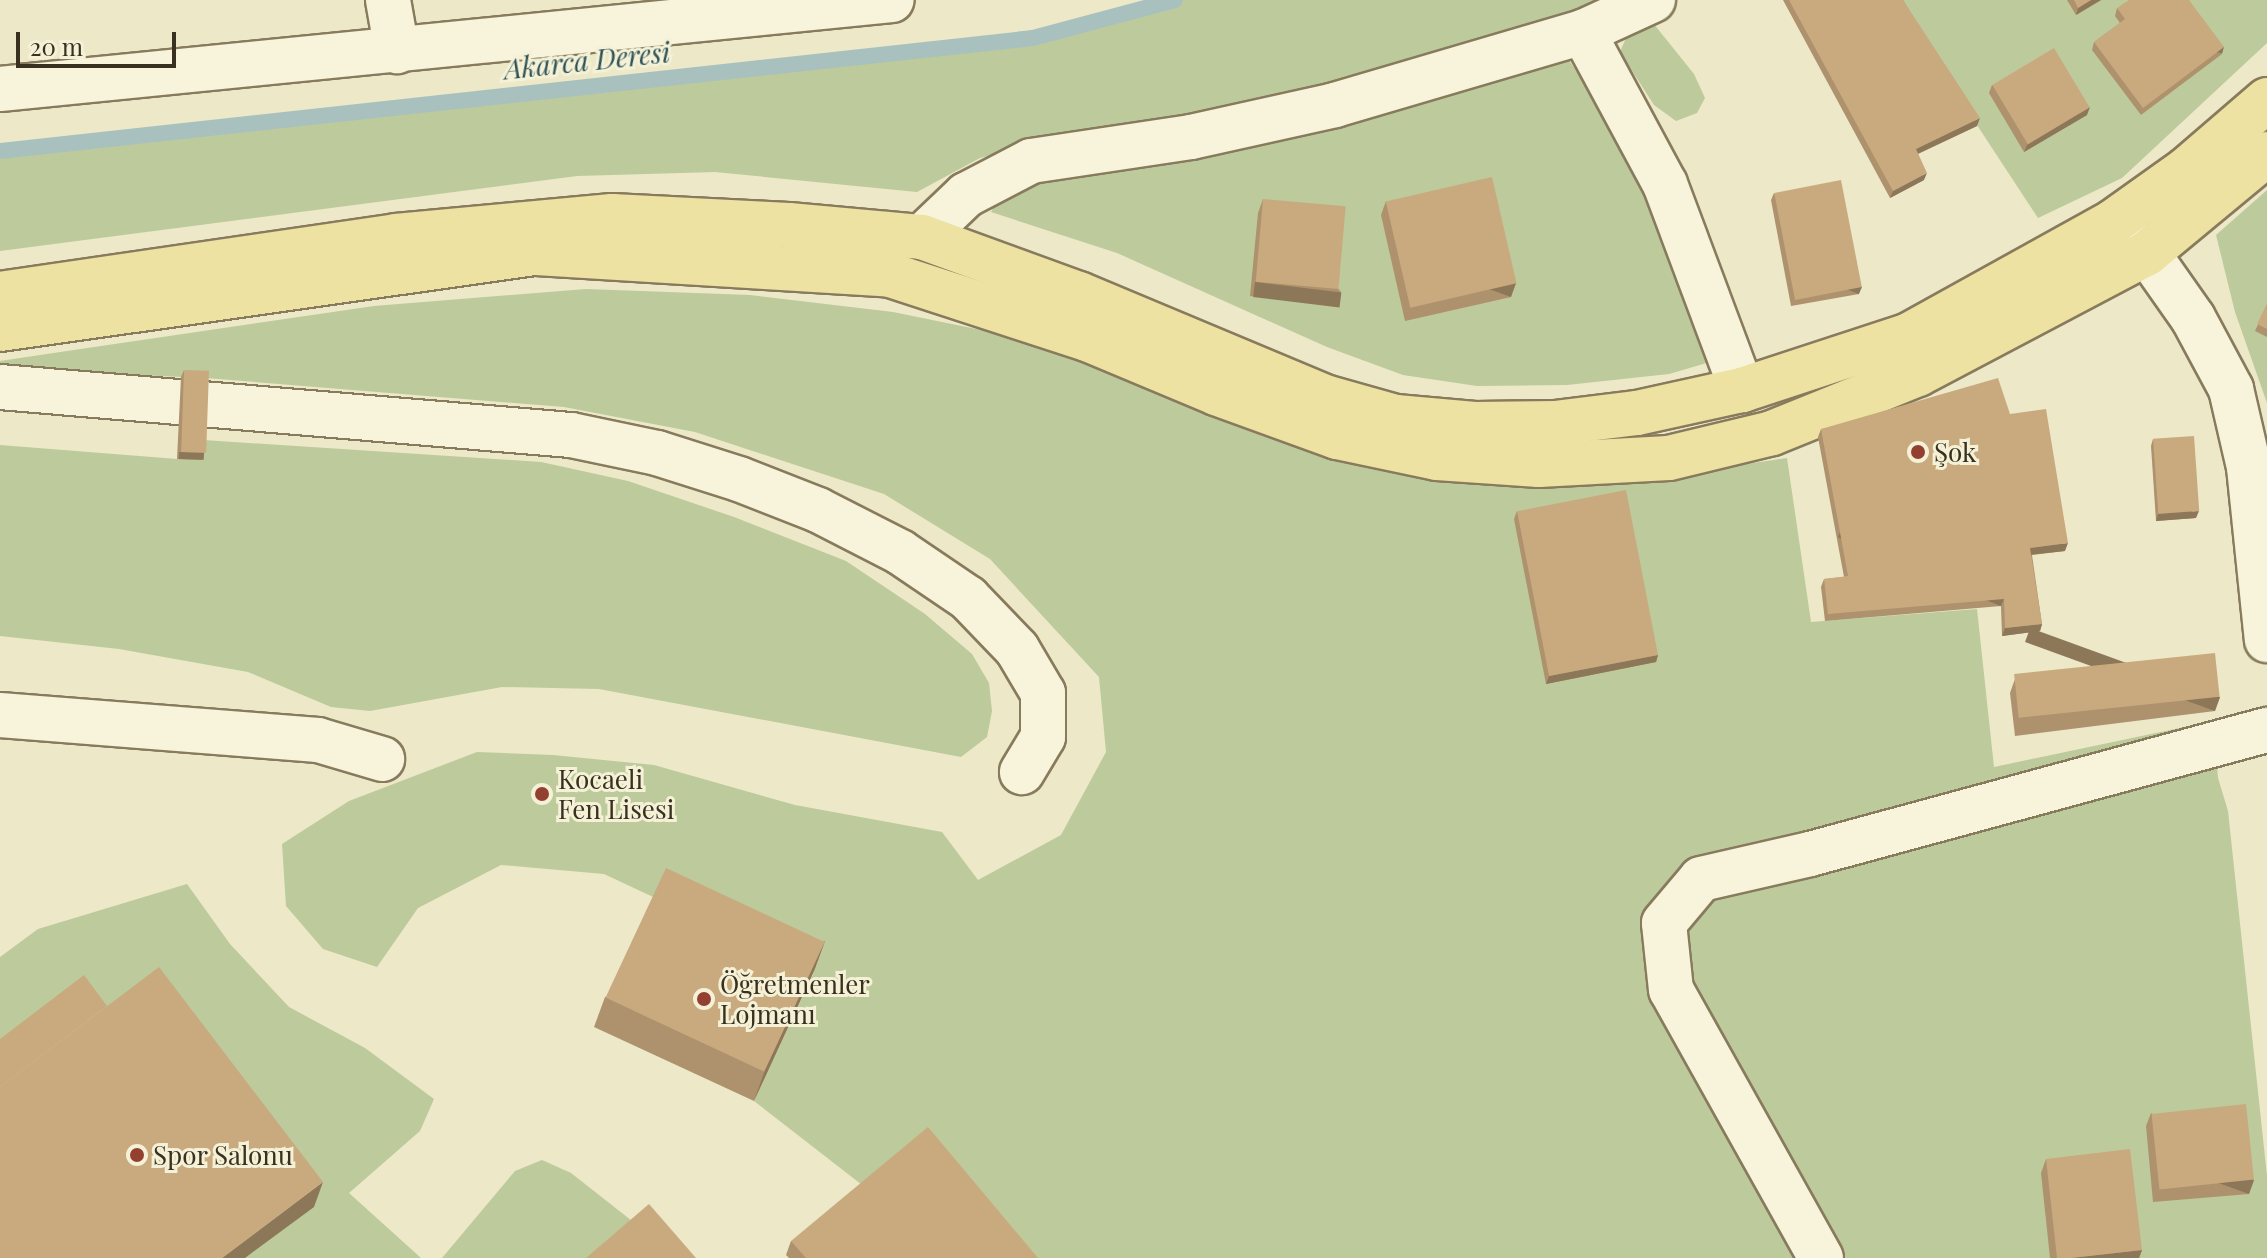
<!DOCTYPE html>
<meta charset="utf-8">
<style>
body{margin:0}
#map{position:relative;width:2267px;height:1258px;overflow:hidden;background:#ece8c8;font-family:"Playfair Display",serif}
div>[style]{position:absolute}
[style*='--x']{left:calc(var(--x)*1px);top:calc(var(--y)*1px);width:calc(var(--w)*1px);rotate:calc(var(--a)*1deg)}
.green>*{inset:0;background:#bdca9c}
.stream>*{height:16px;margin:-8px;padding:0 8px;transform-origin:8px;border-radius:8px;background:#a8c1be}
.roads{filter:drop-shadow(2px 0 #887b5d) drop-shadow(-2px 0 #887b5d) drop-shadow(0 2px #887b5d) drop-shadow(0 -2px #887b5d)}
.minor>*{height:44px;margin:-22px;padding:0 22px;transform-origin:22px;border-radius:22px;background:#f7f4db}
.major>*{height:44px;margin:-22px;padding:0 22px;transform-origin:22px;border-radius:22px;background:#ede2a2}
.wall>*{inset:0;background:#ad926d}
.shaded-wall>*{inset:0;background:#8d7759;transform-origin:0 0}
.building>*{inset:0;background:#c9aa7f;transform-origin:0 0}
.dots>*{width:22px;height:22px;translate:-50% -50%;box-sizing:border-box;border:4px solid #f4f1d7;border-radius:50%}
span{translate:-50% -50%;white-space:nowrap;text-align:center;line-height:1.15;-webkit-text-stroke:6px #f4f1d7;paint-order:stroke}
.poi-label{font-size:26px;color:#393020}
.left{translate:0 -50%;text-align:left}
.water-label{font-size:28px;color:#305358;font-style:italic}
.scale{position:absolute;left:16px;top:32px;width:160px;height:36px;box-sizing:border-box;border:4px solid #393020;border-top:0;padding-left:10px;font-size:24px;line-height:28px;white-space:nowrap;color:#393020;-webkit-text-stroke:6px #f4f1d7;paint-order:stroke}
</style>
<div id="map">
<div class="green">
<i style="clip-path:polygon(1175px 0,1602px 0,1451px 52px,1218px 110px,1056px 138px,980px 158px,917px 192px,715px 172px,577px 176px,0 251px,0 151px,1032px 38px)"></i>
<i style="clip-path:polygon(1895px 0,2267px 0,2267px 43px,2122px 178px,2038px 218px)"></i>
<i style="clip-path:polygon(1649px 18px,1694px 74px,1705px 98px,1697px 113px,1676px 121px,1654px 105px,1620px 52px,1632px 24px)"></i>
<i style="clip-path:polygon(1567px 57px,1625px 147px,1710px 362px,1669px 374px,1567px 385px,1477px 386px,1403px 375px,1327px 347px,1117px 253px,991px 212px,1003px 190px,1026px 180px,1234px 151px,1341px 126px)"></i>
<i style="clip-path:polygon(2267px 190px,2267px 403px,2235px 312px,2216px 235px)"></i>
<i style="clip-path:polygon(586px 289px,750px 295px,893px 312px,1686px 473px,1787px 458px,1811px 622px,1977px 609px,1994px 767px,2213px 721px,2218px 778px,2228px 811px,2267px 1176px,2267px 1258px,1022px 1258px,866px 1188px,754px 1101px,814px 972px,604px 874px,501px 865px,418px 908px,377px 967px,323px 949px,286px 906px,282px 844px,349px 801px,477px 752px,553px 755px,654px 765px,795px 805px,942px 832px,978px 880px,1061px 835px,1106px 752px,1099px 677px,990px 559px,884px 494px,695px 432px,564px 407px,206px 378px,20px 370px,0 365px,0 361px,67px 351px,374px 306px)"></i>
<i style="clip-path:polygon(203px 440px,541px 462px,628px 481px,734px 517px,846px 561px,925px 614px,972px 654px,989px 683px,992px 711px,987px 737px,961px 757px,599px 689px,502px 687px,370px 711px,331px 707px,248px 672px,119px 649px,0 636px,0 445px,177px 459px)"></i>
<i style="clip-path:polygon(187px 884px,230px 944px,289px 1007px,365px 1048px,434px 1099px,420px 1131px,349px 1193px,421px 1258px,0 1258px,0 957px,38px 929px)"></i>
<i style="clip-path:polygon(542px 1160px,571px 1173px,641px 1228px,606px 1258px,442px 1258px,515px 1171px)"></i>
</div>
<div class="stream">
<i style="--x:0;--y:151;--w:1039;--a:-6.24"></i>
<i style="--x:1033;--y:38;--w:147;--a:-15"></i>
</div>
<div class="roads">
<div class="minor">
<i style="--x:388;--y:0;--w:52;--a:80"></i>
<i style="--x:1583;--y:32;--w:173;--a:61.7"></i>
<i style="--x:1665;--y:184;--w:220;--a:69.5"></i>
<i style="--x:0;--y:89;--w:896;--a:-5.7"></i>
<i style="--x:2120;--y:229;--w:49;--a:45"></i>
<i style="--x:2155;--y:264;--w:66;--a:54.9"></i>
<i style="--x:2193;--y:318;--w:81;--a:61.8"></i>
<i style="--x:2231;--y:389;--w:80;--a:77"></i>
<i style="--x:2249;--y:467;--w:174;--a:84.1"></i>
<i style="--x:922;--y:237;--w:61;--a:-43.7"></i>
<i style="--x:966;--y:195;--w:73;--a:-27.6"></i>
<i style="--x:1031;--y:161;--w:162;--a:-8.5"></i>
<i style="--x:1191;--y:137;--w:148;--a:-12.5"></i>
<i style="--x:1335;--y:105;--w:259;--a:-16.4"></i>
<i style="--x:1583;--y:32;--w:77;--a:-24.6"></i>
<i style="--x:0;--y:387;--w:573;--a:4.81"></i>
<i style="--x:571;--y:435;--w:88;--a:11.8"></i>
<i style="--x:657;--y:453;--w:86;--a:17.6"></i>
<i style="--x:739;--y:479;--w:85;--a:21.4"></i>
<i style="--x:818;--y:510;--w:92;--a:27.1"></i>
<i style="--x:900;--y:552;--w:82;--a:34.1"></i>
<i style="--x:968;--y:598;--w:71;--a:46.1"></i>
<i style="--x:1017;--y:649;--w:51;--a:59.4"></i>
<i style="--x:1043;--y:693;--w:44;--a:90"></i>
<i style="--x:1043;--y:737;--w:41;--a:121"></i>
<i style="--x:0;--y:715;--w:319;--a:4.5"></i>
<i style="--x:318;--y:740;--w:67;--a:16.5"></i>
<i style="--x:1821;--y:1258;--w:307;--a:-119.2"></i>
<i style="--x:1671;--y:990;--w:67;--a:-96"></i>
<i style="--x:1664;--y:923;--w:57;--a:-49.9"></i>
<i style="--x:1701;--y:879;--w:112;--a:-12.9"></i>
<i style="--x:1810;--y:854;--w:474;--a:-15.2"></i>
</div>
<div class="major">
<i style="--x:0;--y:294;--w:400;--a:-8.3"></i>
<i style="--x:396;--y:236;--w:217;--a:-5.3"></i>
<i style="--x:612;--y:216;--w:177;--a:2.9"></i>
<i style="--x:789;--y:225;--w:134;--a:5.2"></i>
<i style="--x:922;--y:237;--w:167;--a:20"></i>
<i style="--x:1079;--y:294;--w:270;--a:22.7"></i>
<i style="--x:1328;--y:398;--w:71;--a:15.6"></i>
<i style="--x:1396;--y:417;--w:79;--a:5.1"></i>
<i style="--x:1475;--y:424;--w:80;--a:-0.7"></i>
<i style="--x:1555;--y:423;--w:83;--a:-7"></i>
<i style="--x:1637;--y:413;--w:107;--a:-12.4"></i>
<i style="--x:1742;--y:390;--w:176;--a:-18.2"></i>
<i style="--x:1909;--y:335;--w:233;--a:-29"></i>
<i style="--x:2113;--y:222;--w:90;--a:-35.5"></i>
<i style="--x:2186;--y:170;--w:107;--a:-40.8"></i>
<i style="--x:0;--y:329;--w:539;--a:-8.1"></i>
<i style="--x:534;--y:253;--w:357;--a:3.5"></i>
<i style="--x:890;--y:275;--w:207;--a:18"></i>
<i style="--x:1087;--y:339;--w:140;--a:22.7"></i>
<i style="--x:1216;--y:393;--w:129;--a:20"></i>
<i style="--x:1337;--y:437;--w:102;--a:11.9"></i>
<i style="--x:1437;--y:458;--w:102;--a:3.9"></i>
<i style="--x:1539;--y:465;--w:130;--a:-3.1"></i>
<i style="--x:1669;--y:458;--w:106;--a:-13.6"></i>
<i style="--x:1772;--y:433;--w:157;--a:-22"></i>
<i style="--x:1918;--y:374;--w:258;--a:-27.8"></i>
<i style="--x:2146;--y:254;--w:157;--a:-39.6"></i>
</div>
</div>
<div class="wall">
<i style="clip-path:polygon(1783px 0,1903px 0,1977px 126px,1918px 154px,1924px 180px,1890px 198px)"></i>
<i style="clip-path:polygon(2067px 0,2101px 0,2076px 15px)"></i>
<i style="clip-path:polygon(2117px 8px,2222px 54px,2141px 115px,2092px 50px,2094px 42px,2120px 23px,2115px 16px)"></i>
<i style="clip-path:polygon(1992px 85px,2087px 115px,2024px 152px,1989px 93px)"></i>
<i style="clip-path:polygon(1774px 193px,1859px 294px,1791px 306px,1771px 200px)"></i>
<i style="clip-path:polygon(1263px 199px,1341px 292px,1336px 306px,1250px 296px,1258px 213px)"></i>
<i style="clip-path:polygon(1386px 201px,1516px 283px,1511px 297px,1405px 321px,1381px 215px)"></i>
<i style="clip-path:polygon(2267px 304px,2267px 337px,2255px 331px)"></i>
<i style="clip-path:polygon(184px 370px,204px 453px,202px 460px,177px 459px,181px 377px)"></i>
<i style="clip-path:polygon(2010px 414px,2065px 551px,2032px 555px,2042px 624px,2040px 631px,2002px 636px,2001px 606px,1825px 621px,1821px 587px,1824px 579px,1844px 577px,1818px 437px,1821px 429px)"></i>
<i style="clip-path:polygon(2153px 439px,2196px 518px,2156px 521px,2151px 446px)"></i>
<i style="clip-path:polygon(1517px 511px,1658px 655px,1656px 662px,1546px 684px,1514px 519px)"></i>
<i style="clip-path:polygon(2015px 679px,2220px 697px,2215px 711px,2015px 736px,2010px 693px)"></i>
<i style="clip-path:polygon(825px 941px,814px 971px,754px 1101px,594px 1027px,605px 997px)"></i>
<i style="clip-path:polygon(2151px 1113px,2254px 1180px,2249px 1194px,2153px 1202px,2146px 1126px)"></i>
<i style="clip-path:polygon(2046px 1159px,2142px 1250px,2139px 1258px,2050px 1258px,2041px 1173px)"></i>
<i style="clip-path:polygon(791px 1241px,1038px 1258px,789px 1258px,786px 1255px)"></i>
</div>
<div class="shaded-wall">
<i style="clip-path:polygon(2091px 0,2101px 0,2076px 15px,2078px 8px)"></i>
<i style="left:2224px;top:47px;width:7px;height:101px;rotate:106deg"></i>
<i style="clip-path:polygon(2090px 107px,2087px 115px,2024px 152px,2027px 145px)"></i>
<i style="clip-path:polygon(1980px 118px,1977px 126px,1913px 156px,1916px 149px)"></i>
<i style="clip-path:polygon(1927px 173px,1924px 180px,1890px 198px,1893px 191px)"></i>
<i style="left:1255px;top:282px;width:87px;height:15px;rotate:7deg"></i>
<i style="left:1516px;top:283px;width:15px;height:109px;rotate:110deg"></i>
<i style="left:1862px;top:287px;width:8px;height:69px;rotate:113deg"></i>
<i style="left:179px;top:452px;width:25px;height:7px;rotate:2deg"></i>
<i style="clip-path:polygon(2199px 511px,2196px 518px,2156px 521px,2158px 514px)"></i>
<i style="clip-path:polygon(2068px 543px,2065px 551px,2028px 555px,2030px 548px)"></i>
<i style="left:2004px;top:599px;width:8px;height:177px;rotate:113deg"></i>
<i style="clip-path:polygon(2042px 624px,2040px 631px,2002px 636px,2005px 628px)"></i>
<i style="clip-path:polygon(1658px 655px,1656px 662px,1546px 684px,1549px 676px)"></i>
<i style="left:2220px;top:697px;width:15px;height:202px;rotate:110deg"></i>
<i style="clip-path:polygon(825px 941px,814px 971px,754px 1101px,765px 1070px)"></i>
<i style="left:2254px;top:1180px;width:15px;height:96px;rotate:110deg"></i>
<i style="clip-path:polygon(323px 1182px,314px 1207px,245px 1258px,222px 1258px)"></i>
<i style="clip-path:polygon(2142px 1250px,2139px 1258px,2071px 1258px)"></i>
</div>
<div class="building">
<i style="clip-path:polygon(1789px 0,1903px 0,1980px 118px,1916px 149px,1927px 173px,1893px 191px)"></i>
<i style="clip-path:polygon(2074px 0,2091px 0,2078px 8px)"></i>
<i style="clip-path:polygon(2129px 0,2189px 0,2224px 47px,2143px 108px,2094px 42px,2125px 19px,2117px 8px)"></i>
<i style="left:2054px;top:48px;width:69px;height:72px;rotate:59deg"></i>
<i style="left:1492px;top:177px;width:109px;height:109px;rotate:77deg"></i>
<i style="left:1841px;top:180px;width:109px;height:68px;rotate:79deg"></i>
<i style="left:1263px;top:199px;width:83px;height:83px;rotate:5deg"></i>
<i style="clip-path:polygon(2267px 304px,2267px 329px,2257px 324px)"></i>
<i style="left:184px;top:370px;width:25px;height:82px;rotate:2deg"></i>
<i style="clip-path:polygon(1998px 378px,2010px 414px,2046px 409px,2068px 543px,2030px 548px,2042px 624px,2005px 628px,2004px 599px,1828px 614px,1824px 579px,1848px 576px,1821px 429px)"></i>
<i style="left:2194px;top:436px;width:75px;height:41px;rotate:86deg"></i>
<i style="left:1626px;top:490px;width:168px;height:111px;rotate:79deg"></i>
<i style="left:2215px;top:653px;width:44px;height:202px;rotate:84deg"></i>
<i style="left:666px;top:868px;width:175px;height:143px;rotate:25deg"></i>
<i style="clip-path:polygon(159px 967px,323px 1182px,222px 1258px,0 1258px,0 1087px)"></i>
<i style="clip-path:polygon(84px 975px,107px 1006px,0 1087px,0 1039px)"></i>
<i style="left:2246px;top:1104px;width:76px;height:95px;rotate:84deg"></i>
<i style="clip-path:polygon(928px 1127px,1038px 1258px,806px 1258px,791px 1241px)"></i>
<i style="clip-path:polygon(2130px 1149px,2142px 1250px,2071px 1258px,2057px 1258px,2046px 1159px)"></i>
<i style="clip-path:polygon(649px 1204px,696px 1258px,586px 1258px)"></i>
</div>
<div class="dots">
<i style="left:1918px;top:452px;background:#944030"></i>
<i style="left:542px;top:794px;background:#944030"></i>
<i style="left:704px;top:999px;background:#944030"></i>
<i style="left:137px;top:1155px;background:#944030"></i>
</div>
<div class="poi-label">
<span class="left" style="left:1934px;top:452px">Şok</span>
<span class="left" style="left:558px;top:794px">Kocaeli<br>Fen Lisesi</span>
<span class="left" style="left:720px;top:999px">Öğretmenler<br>Lojmanı</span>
<span class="left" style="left:153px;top:1155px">Spor Salonu</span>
</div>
<div class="water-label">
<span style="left:587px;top:60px;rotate:-6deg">Akarca Deresi</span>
</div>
<div class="scale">20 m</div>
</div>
